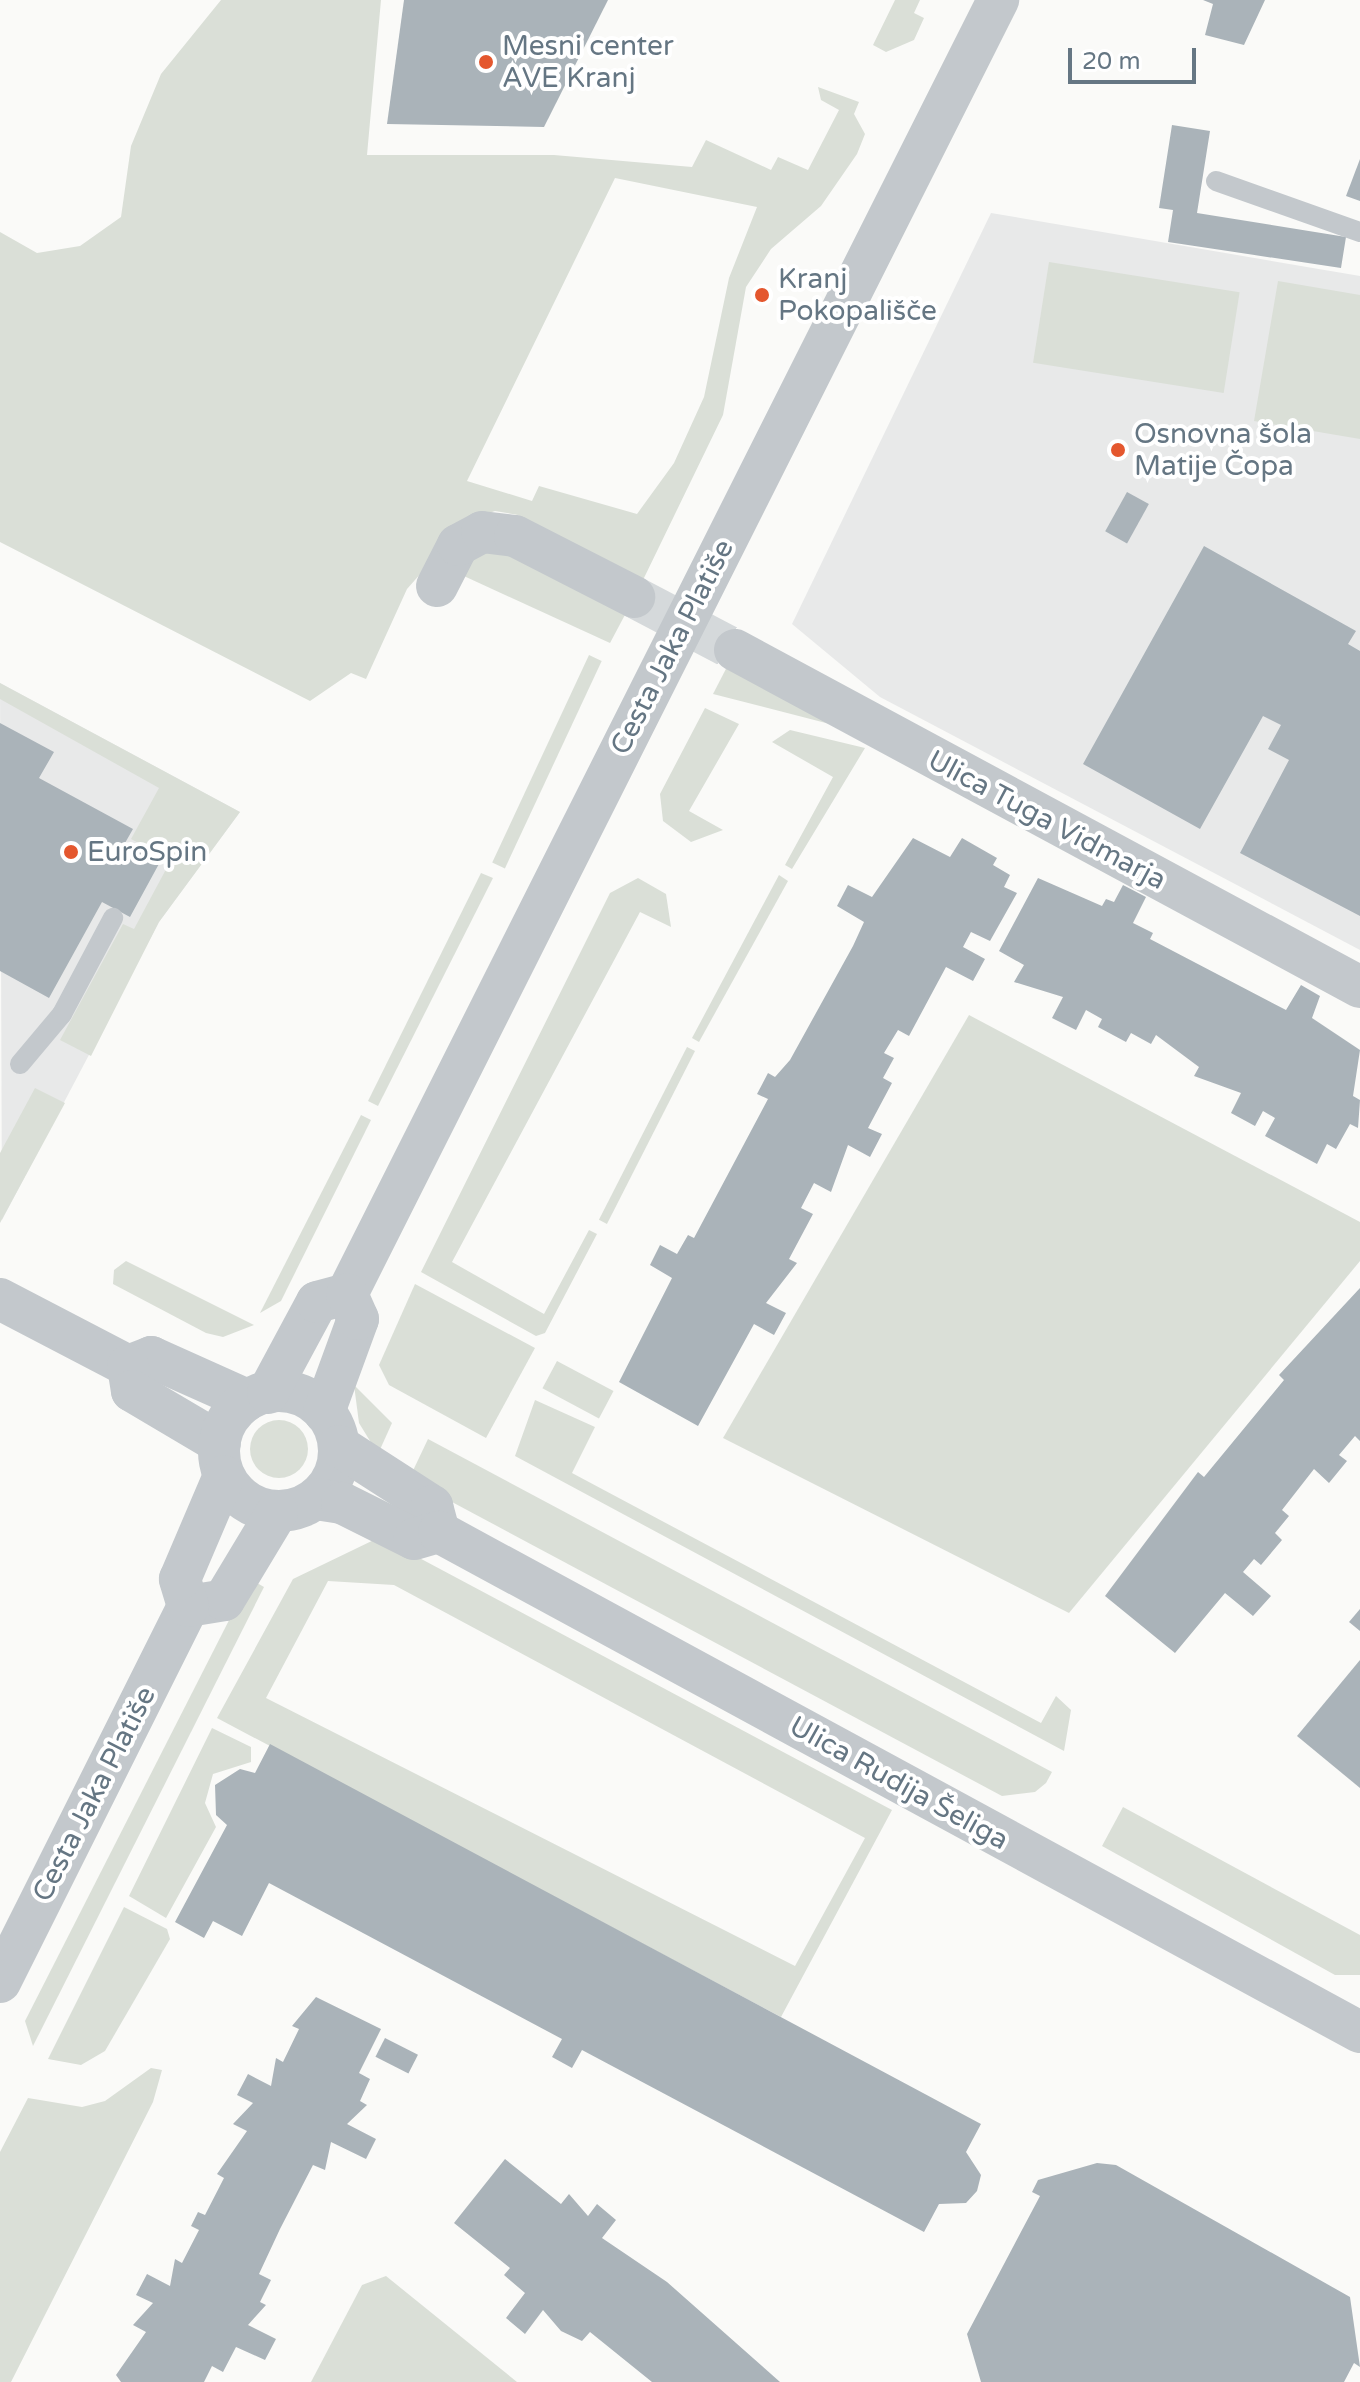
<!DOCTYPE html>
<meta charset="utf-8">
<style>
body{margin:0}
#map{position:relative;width:1360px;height:2382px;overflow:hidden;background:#fafaf8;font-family:"Varela Round",sans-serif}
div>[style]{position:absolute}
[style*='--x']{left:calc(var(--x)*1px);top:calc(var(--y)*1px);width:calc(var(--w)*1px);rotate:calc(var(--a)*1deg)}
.built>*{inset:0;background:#e8e9e9}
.green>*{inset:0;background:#dadfd7;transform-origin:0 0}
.round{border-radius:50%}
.building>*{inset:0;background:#aab3b9;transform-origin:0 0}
.street-tunnel>*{height:42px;margin-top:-21px;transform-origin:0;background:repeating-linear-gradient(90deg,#d5d9db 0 42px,transparent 0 63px)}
.lane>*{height:20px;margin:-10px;padding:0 10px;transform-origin:10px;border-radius:10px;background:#c3c8cc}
.street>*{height:42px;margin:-21px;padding:0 21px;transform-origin:21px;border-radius:21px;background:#c3c8cc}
.street>.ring{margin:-21px;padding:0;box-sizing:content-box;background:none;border:42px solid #c3c8cc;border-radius:50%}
.dots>*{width:22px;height:22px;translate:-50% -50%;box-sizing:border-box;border:4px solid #fff;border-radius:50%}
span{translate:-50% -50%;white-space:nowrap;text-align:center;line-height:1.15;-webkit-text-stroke:8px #fff;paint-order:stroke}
.poi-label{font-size:28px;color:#657683}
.left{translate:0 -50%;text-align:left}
.street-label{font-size:28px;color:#657683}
.scale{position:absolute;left:1068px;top:48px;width:128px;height:36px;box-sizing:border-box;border:4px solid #657683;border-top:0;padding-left:10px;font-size:24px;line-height:28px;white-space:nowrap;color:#657683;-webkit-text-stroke:6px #fff;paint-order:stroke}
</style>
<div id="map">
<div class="built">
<i style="clip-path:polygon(991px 213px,1360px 276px,1360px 950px,880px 697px,792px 624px)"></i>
<i style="clip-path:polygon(0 683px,240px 812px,159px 922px,2px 1220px)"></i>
</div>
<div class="green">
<i style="clip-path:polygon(evenodd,221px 0,381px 0,367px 155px,554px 155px,692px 167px,706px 140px,771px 170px,778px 157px,808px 170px,839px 110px,821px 100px,818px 87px,859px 102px,854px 114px,865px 134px,857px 154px,821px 206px,771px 249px,746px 287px,723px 415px,643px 580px,518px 515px,495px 511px,468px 520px,407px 589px,366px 679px,351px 673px,310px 701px,0 542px,0 232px,37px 253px,80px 246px,121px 217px,131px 146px,161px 74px,221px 0,615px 178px,757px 207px,729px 278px,704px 397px,674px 463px,637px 514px,539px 486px,532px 501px,467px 481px,615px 178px)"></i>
<i style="clip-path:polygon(895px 0,920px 0,914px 13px,924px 18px,914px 40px,886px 52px,873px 45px)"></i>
<i style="left:1049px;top:262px;width:193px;height:102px;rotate:9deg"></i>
<i style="clip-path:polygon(1278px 281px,1360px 295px,1360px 439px,1254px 421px)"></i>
<i style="clip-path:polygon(504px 546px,627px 611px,610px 643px,453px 571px,468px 552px)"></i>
<i style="left:589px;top:655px;width:14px;height:229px;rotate:25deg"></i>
<i style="clip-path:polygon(729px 663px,853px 730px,713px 694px)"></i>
<i style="clip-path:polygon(0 683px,240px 812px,159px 922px,91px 1056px,60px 1040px,123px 924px,134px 929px,171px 860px,131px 839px,159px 788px,0 699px)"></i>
<i style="clip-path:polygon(705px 708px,739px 724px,689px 811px,723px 830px,691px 842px,663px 821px,660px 794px)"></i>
<i style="clip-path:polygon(790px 730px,865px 748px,792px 869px,785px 865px,833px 777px,772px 742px)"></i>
<i style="clip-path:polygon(481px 873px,493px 878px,378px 1106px,368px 1101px)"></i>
<i style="clip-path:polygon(779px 875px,788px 881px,699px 1042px,692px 1038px)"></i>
<i style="clip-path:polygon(638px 878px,666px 894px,671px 927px,640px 912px,452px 1262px,544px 1314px,589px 1230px,597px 1234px,545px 1333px,536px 1336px,421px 1272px,610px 893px)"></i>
<i style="clip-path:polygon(969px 1015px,1360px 1222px,1360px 1261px,1069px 1613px,723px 1438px)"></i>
<i style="left:687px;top:1047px;width:9px;height:194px;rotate:27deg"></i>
<i style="clip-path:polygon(35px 1088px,65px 1103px,0 1223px,0 1153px)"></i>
<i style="clip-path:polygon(361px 1115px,371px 1120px,281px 1301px,260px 1313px)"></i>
<i style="clip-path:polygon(126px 1261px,254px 1325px,223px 1337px,206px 1333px,113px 1284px,114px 1270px)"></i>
<i style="clip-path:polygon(415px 1284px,535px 1348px,486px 1438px,389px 1385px,379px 1365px)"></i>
<i style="left:557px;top:1361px;width:64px;height:31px;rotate:28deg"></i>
<i style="clip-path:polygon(354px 1385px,392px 1423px,378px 1454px,359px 1423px)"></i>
<i style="clip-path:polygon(535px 1400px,595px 1427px,572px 1473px,1041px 1723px,1056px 1696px,1071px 1710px,1064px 1751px,515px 1456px)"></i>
<i class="round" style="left:250px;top:1420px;width:58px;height:58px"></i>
<i style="clip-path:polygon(428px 1439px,1052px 1772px,1046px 1783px,1035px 1792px,1002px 1796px,409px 1479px)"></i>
<i style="clip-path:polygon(evenodd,380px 1537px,892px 1810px,781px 2017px,217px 1718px,293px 1579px,380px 1537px,328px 1581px,394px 1585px,865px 1838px,795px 1966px,266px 1698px,328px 1581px)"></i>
<i style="clip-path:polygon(250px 1579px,264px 1587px,33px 2046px,25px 2021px)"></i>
<i style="clip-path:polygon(212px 1728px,251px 1747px,251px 1762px,213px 1774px,205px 1803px,216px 1827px,166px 1918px,129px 1896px)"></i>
<i style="clip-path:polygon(1123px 1807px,1360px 1935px,1360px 1975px,1335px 1975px,1102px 1846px)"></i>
<i style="clip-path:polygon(124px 1907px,167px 1929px,170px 1939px,105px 2051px,81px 2065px,48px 2059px)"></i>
<i style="clip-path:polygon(151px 2068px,162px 2070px,153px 2102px,11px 2382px,0 2382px,0 2152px,28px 2098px,82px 2107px,105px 2101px)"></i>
<i style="clip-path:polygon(386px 2276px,517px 2382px,311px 2382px,362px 2285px)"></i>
</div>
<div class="building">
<i style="clip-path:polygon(404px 0,608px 0,544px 127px,387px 124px)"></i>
<i style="clip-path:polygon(1203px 0,1265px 0,1244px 45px,1205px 35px,1213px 4px)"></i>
<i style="clip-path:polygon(1172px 125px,1210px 131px,1197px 213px,1346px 237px,1341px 268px,1168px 242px,1173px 210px,1159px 208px)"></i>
<i style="clip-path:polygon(1360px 159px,1360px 201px,1346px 196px)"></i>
<i style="left:1127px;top:492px;width:25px;height:45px;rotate:29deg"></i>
<i style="clip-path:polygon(1204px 546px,1356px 631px,1348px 644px,1360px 651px,1360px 916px,1240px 853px,1289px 760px,1268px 749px,1281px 725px,1263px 716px,1200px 829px,1083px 764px)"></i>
<i style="clip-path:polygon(0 723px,54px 752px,39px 778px,133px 829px,125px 843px,160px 862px,130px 917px,102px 902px,49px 998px,0 971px)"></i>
<i style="clip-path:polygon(913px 838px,950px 857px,962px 838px,997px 858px,993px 865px,1010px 875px,1004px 887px,1017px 893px,990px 941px,971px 932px,963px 947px,985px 959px,973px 981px,946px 967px,909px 1036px,898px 1030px,884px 1053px,894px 1058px,883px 1078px,892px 1083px,868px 1128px,882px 1134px,870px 1157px,848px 1145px,831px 1192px,814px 1183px,801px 1208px,813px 1214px,789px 1259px,797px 1263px,766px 1303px,786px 1313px,774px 1335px,754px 1324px,698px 1426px,619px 1382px,672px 1278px,650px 1265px,660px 1245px,677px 1254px,688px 1235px,694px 1238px,768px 1099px,757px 1094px,768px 1073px,775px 1077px,790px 1060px,853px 946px,864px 922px,837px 906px,848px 885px,872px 897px)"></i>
<i style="clip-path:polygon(1038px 878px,1102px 906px,1106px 899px,1114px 902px,1123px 885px,1146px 897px,1133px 923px,1153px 933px,1150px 939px,1286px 1010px,1301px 985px,1320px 996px,1312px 1018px,1360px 1050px,1353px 1096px,1360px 1100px,1358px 1128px,1350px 1124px,1336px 1149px,1327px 1144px,1317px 1164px,1265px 1136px,1275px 1118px,1263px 1111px,1255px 1126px,1231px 1113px,1241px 1093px,1194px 1076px,1199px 1067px,1156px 1035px,1151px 1044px,1131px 1033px,1126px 1042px,1098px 1027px,1102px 1019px,1086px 1010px,1076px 1030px,1052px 1018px,1063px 997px,1014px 982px,1024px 965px,999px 951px)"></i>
<i style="clip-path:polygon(1360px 1288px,1360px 1441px,1355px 1436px,1339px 1455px,1347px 1461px,1329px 1483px,1314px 1469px,1282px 1510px,1289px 1516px,1275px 1533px,1282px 1540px,1261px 1565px,1254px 1559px,1243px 1572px,1271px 1596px,1253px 1616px,1225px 1593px,1175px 1653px,1105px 1596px,1198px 1472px,1204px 1477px,1284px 1380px,1279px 1375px)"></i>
<i style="clip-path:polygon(1360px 1609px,1360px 1631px,1349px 1622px)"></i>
<i style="clip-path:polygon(1360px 1660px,1360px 1788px,1297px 1736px)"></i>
<i style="clip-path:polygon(270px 1744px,981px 2124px,966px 2152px,981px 2175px,977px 2191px,966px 2203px,939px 2204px,924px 2232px,582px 2050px,572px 2068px,552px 2057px,562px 2039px,269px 1883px,242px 1936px,213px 1921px,204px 1938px,175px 1922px,227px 1825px,216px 1815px,215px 1785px,240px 1769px,255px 1773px)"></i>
<i style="clip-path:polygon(316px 1997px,381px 2029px,359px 2073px,370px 2079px,360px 2101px,367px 2105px,347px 2124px,376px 2139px,366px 2159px,331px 2142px,325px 2170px,313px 2165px,280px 2229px,259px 2274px,271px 2280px,260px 2302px,266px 2305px,248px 2325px,276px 2339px,265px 2360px,236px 2347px,223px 2372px,212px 2366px,204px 2382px,121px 2382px,116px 2375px,146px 2332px,133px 2325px,153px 2303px,136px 2295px,147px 2274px,170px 2286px,175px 2259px,182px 2263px,199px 2230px,191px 2226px,198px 2212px,205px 2215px,224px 2178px,217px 2174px,247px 2131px,233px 2124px,253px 2103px,237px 2095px,248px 2074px,271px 2086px,276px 2058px,283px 2062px,299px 2029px,292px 2026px)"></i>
<i style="left:385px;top:2038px;width:37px;height:21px;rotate:27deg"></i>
<i style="clip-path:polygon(505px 2159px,561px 2204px,569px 2194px,588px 2216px,597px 2204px,616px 2220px,602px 2238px,667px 2282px,780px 2382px,652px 2382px,590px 2332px,582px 2341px,561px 2331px,543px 2310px,525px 2334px,506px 2318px,525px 2293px,504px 2275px,510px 2268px,454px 2223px)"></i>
<i style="clip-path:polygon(1097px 2163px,1116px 2165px,1350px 2297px,1360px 2367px,1354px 2363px,1344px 2382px,981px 2382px,967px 2334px,1040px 2196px,1032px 2192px,1038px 2180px)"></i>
</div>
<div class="street-tunnel">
<i style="--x:634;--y:597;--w:114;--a:27.7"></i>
</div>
<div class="lane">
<i style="--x:1216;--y:181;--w:153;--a:19.5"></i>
<i style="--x:20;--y:1064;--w:65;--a:-50"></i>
<i style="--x:62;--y:1014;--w:109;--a:-62"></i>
</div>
<div class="street">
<i style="--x:437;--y:586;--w:46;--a:-62.9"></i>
<i style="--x:458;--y:545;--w:27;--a:-28"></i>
<i style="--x:482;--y:532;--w:33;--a:7"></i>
<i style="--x:515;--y:536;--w:134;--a:27.1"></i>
<i style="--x:735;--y:650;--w:710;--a:28.33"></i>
<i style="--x:0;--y:1299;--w:144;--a:27.6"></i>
<i style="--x:128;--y:1366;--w:25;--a:-21"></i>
<i style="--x:151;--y:1357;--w:105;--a:24.1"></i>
<i style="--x:128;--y:1366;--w:25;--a:81"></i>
<i style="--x:132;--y:1391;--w:102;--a:30.6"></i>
<i class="ring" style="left:219px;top:1391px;width:78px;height:78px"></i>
<i style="--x:268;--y:1393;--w:103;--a:-61.7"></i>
<i style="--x:317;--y:1302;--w:31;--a:-15"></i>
<i style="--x:347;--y:1294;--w:1449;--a:-63.29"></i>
<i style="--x:324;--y:1412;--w:99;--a:-69.9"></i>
<i style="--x:358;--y:1319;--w:27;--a:-114"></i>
<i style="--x:339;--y:1446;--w:111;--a:32.8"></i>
<i style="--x:432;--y:1506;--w:27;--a:75"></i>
<i style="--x:316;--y:1499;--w:26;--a:9"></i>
<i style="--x:342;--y:1503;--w:80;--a:26.6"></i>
<i style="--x:414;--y:1539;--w:26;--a:-16"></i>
<i style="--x:439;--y:1532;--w:1048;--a:28.5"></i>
<i style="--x:188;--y:1606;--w:36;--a:-9"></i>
<i style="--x:224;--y:1600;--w:103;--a:-58.9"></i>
<i style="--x:0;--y:1982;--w:420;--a:-63.4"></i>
<i style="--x:188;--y:1606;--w:28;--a:-107"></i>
<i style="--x:180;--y:1579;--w:112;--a:-66.9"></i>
</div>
<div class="dots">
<i style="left:486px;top:62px;background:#e4572e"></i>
<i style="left:762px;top:295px;background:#e4572e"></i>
<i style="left:1118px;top:450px;background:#e4572e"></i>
<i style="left:71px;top:852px;background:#e4572e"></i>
</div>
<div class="poi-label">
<span class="left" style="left:502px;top:62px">Mesni center<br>AVE Kranj</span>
<span class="left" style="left:778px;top:295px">Kranj<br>Pokopališče</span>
<span class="left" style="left:1134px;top:450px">Osnovna šola<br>Matije Čopa</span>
<span class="left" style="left:87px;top:852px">EuroSpin</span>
</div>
<div class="street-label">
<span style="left:672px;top:647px;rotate:-63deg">Cesta Jaka Platiše</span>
<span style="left:1047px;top:820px;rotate:28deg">Ulica Tuga Vidmarja</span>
<span style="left:899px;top:1783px;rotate:29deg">Ulica Rudija Šeliga</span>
<span style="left:94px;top:1794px;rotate:-63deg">Cesta Jaka Platiše</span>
</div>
<div class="scale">20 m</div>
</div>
